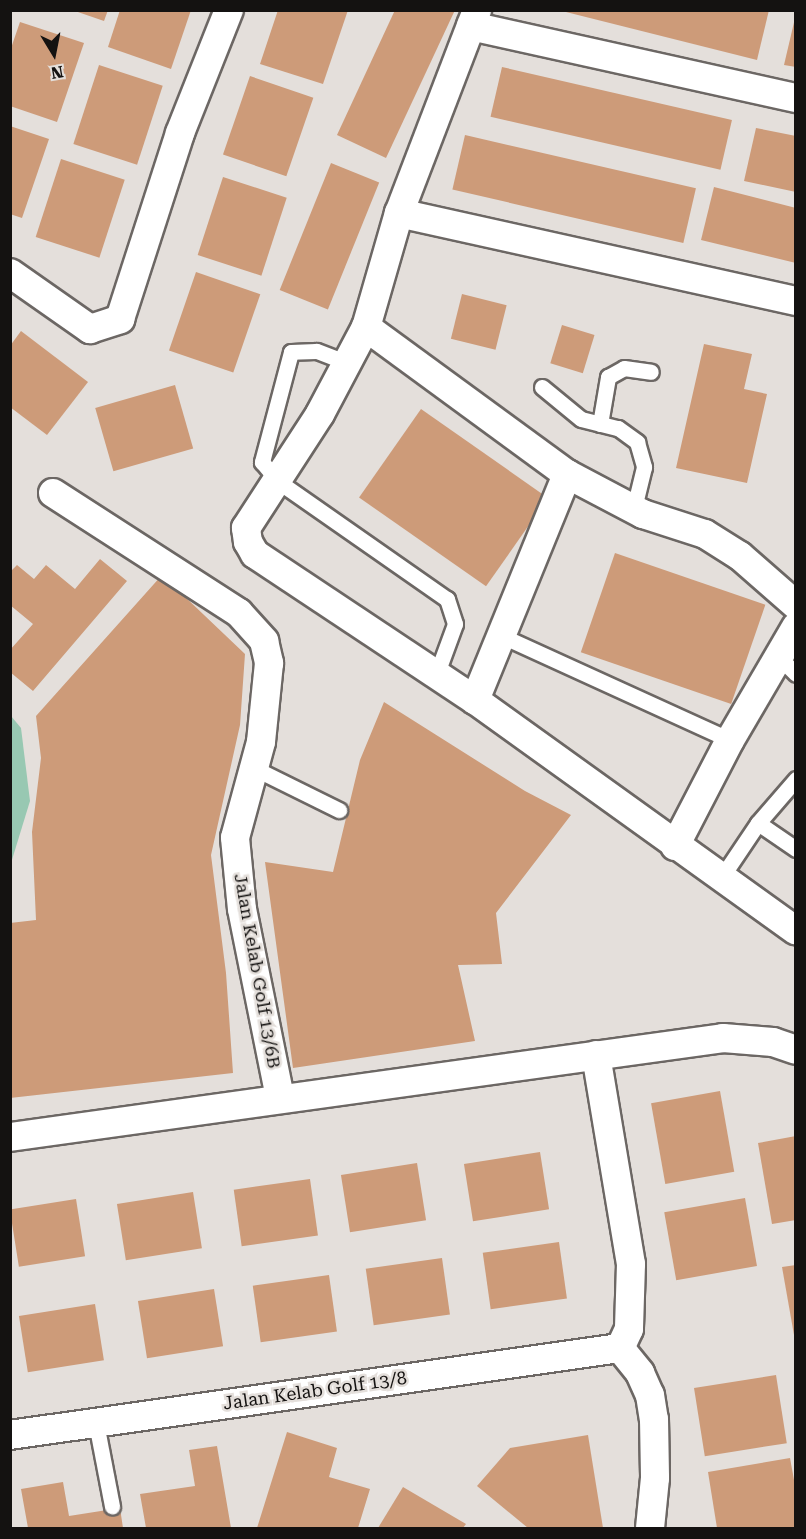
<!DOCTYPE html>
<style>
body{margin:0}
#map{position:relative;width:806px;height:1539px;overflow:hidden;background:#e4dfdb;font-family:"Roboto Serif",serif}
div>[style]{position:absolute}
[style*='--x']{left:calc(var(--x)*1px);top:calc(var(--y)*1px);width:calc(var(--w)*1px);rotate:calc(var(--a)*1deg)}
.green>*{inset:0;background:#98c8b2}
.building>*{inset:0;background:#cd9b79;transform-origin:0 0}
.roads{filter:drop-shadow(2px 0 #6c6764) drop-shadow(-2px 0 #6c6764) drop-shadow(0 2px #6c6764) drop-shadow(0 -2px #6c6764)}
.lane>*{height:15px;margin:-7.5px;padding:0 7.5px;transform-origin:7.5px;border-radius:7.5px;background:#fff}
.street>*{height:28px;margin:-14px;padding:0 14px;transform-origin:14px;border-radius:14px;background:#fff}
span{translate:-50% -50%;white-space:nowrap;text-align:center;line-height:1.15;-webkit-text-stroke:5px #e4dfdb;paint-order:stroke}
.street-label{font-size:18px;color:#141211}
.frame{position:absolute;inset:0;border:12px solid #141211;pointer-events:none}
.north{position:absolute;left:24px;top:24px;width:60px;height:60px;-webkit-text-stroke:4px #e4dfdb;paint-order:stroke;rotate:170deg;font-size:16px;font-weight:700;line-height:24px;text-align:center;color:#141211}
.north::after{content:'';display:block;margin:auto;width:21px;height:27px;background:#141211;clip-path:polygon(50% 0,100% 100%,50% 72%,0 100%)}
</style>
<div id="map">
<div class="green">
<i style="clip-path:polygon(11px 716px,21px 728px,30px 801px,11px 863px)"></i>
</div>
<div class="building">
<i style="clip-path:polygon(72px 10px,108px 10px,104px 21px)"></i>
<i style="clip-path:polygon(120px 10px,191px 10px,171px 69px,108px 47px)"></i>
<i style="clip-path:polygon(278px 10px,348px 10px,323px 84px,260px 64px)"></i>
<i style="clip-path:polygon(395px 10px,455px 10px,386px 158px,337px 135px)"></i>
<i style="clip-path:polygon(558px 10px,769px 10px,757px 60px)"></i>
<i style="clip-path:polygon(795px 18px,796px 19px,796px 67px,784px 65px)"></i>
<i style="clip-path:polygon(20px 22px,84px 43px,57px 122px,10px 106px,10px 51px)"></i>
<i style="left:99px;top:65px;width:67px;height:83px;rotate:18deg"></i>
<i style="left:502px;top:67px;width:236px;height:51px;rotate:13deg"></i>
<i style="left:250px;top:76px;width:67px;height:83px;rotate:19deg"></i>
<i style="clip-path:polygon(10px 126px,49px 139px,22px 218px,10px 214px)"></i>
<i style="clip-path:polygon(756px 128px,796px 136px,796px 192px,744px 181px)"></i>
<i style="left:465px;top:135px;width:237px;height:56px;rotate:13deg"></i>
<i style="left:61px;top:159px;width:67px;height:82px;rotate:18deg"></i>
<i style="left:331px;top:163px;width:52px;height:137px;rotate:22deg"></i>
<i style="left:223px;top:177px;width:67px;height:82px;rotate:18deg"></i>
<i style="clip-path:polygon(714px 187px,796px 208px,796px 263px,701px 240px)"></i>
<i style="left:196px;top:272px;width:68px;height:83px;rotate:19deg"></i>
<i style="left:462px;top:294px;width:46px;height:46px;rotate:14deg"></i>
<i style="left:562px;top:325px;width:34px;height:40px;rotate:17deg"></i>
<i style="clip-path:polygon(21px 331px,88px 382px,47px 435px,10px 407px,10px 346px)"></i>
<i style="clip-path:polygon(704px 344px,752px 354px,744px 389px,767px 394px,747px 483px,676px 468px)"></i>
<i style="left:175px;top:385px;width:66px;height:83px;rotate:74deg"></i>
<i style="left:421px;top:409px;width:155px;height:108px;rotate:35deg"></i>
<i style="left:615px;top:553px;width:159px;height:105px;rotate:19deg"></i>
<i style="clip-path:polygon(100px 559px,127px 581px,33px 691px,10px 672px,10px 650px,33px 624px,10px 605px,10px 572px,17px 565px,34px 579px,46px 565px,75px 589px)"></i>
<i style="clip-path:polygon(162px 575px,245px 654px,240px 725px,211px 855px,226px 973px,233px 1073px,10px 1098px,10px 923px,36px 920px,32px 832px,41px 758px,36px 716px)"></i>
<i style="clip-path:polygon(384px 702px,525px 791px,571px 815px,496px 913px,502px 964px,458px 965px,475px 1041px,293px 1068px,265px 862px,333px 872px,360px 760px)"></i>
<i style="left:720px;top:1091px;width:82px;height:70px;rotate:80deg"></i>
<i style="clip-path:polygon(796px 1136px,796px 1220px,772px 1224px,758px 1143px)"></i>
<i style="left:540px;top:1152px;width:58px;height:77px;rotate:81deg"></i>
<i style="left:417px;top:1163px;width:58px;height:77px;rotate:81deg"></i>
<i style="left:310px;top:1179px;width:57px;height:77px;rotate:82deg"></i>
<i style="left:193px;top:1192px;width:57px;height:77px;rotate:81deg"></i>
<i style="left:745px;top:1198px;width:69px;height:82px;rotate:80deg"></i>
<i style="left:76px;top:1199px;width:58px;height:67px;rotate:81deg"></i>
<i style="left:559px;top:1242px;width:57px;height:77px;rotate:82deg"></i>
<i style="left:442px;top:1258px;width:57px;height:77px;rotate:82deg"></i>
<i style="clip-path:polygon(796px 1265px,796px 1335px,794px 1335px,782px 1267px)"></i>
<i style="left:329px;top:1275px;width:57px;height:77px;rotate:82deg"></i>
<i style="left:214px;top:1289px;width:58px;height:77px;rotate:81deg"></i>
<i style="left:95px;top:1304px;width:57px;height:77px;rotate:81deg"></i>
<i style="left:776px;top:1375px;width:69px;height:83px;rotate:81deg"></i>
<i style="clip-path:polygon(287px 1432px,337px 1448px,329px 1477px,370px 1489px,358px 1528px,257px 1528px)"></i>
<i style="clip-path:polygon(588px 1435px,603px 1528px,528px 1528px,477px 1486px,510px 1448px)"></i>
<i style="clip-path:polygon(217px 1446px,231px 1528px,146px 1528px,140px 1494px,195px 1486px,189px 1450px)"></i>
<i style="clip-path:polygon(790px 1458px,796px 1491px,796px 1527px,717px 1528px,708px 1472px)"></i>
<i style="clip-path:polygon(63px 1482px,69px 1516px,120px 1508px,123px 1528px,28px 1528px,21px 1489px)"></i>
<i style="clip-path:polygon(403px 1487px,466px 1524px,463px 1528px,378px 1528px)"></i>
</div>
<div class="roads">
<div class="lane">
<i style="--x:348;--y:363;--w:34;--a:-159"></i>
<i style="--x:316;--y:351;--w:25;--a:178"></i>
<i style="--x:291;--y:352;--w:114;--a:104.8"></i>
<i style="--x:262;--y:462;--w:26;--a:50"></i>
<i style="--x:279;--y:482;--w:205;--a:34.9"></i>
<i style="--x:447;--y:599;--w:26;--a:72"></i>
<i style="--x:455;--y:624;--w:52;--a:110.2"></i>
<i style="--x:542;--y:387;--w:50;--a:39.4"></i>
<i style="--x:581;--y:419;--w:38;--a:14"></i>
<i style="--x:618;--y:428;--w:24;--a:36"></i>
<i style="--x:637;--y:442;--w:26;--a:74"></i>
<i style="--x:644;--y:467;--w:42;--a:103.7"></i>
<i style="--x:600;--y:424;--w:48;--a:-80.3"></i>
<i style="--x:608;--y:377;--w:18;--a:-29"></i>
<i style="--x:624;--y:368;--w:27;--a:8"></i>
<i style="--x:502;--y:636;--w:251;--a:24.5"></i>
<i style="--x:778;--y:656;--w:25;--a:45"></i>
<i style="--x:254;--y:768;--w:95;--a:26.3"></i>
<i style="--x:758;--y:823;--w:46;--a:34.4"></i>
<i style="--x:721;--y:878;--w:66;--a:-56.1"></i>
<i style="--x:758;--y:823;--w:58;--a:-49.2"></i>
<i style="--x:96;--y:1423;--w:85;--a:79.1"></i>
</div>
<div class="street">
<i style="--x:477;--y:10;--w:217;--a:111"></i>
<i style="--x:399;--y:213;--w:119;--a:106.1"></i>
<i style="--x:366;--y:327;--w:98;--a:117.9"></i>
<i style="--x:320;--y:414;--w:136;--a:123"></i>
<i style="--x:246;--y:528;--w:14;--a:82"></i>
<i style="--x:248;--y:542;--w:14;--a:60"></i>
<i style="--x:255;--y:554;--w:264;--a:33.6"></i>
<i style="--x:475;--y:700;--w:395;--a:35.7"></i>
<i style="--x:471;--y:26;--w:333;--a:12.5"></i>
<i style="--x:399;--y:213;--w:407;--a:12.5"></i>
<i style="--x:10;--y:273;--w:98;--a:35"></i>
<i style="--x:90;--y:329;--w:32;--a:-18"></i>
<i style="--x:120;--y:319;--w:195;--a:-72.1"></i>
<i style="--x:180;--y:133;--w:132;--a:-68.3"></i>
<i style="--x:366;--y:327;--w:249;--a:36.2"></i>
<i style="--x:567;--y:474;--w:86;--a:27.8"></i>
<i style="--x:643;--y:514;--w:65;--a:17.9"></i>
<i style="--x:705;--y:534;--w:41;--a:32.2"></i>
<i style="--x:740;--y:556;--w:74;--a:41.2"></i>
<i style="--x:53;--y:493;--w:221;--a:32.8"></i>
<i style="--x:239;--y:613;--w:38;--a:48"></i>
<i style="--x:264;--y:641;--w:23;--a:77"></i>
<i style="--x:269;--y:663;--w:79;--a:95.8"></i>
<i style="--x:261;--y:742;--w:99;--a:105.2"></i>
<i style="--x:235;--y:838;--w:71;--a:84.4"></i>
<i style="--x:242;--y:909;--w:192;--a:78.6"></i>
<i style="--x:475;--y:700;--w:244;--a:-67.8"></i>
<i style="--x:675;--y:846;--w:119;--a:-62.6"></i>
<i style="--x:730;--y:740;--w:131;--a:-59.7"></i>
<i style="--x:596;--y:1055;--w:212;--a:80.5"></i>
<i style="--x:631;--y:1264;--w:65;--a:91.8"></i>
<i style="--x:629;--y:1329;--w:21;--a:115"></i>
<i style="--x:620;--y:1348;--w:32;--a:51"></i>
<i style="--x:640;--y:1373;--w:24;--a:66"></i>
<i style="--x:650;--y:1395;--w:24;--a:81"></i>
<i style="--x:654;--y:1419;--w:59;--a:89"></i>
<i style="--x:655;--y:1478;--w:50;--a:95.7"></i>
<i style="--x:10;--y:1137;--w:720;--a:-7.9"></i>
<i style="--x:723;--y:1038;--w:50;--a:4.6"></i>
<i style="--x:773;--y:1042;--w:24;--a:19"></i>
<i style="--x:10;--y:1435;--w:616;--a:-8.12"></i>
</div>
</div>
<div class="street-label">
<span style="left:257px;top:971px;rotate:80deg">Jalan Kelab Golf 13/6B</span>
<span style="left:315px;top:1391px;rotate:-8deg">Jalan Kelab Golf 13/8</span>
</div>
<div class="frame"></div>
<div class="north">N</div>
</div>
